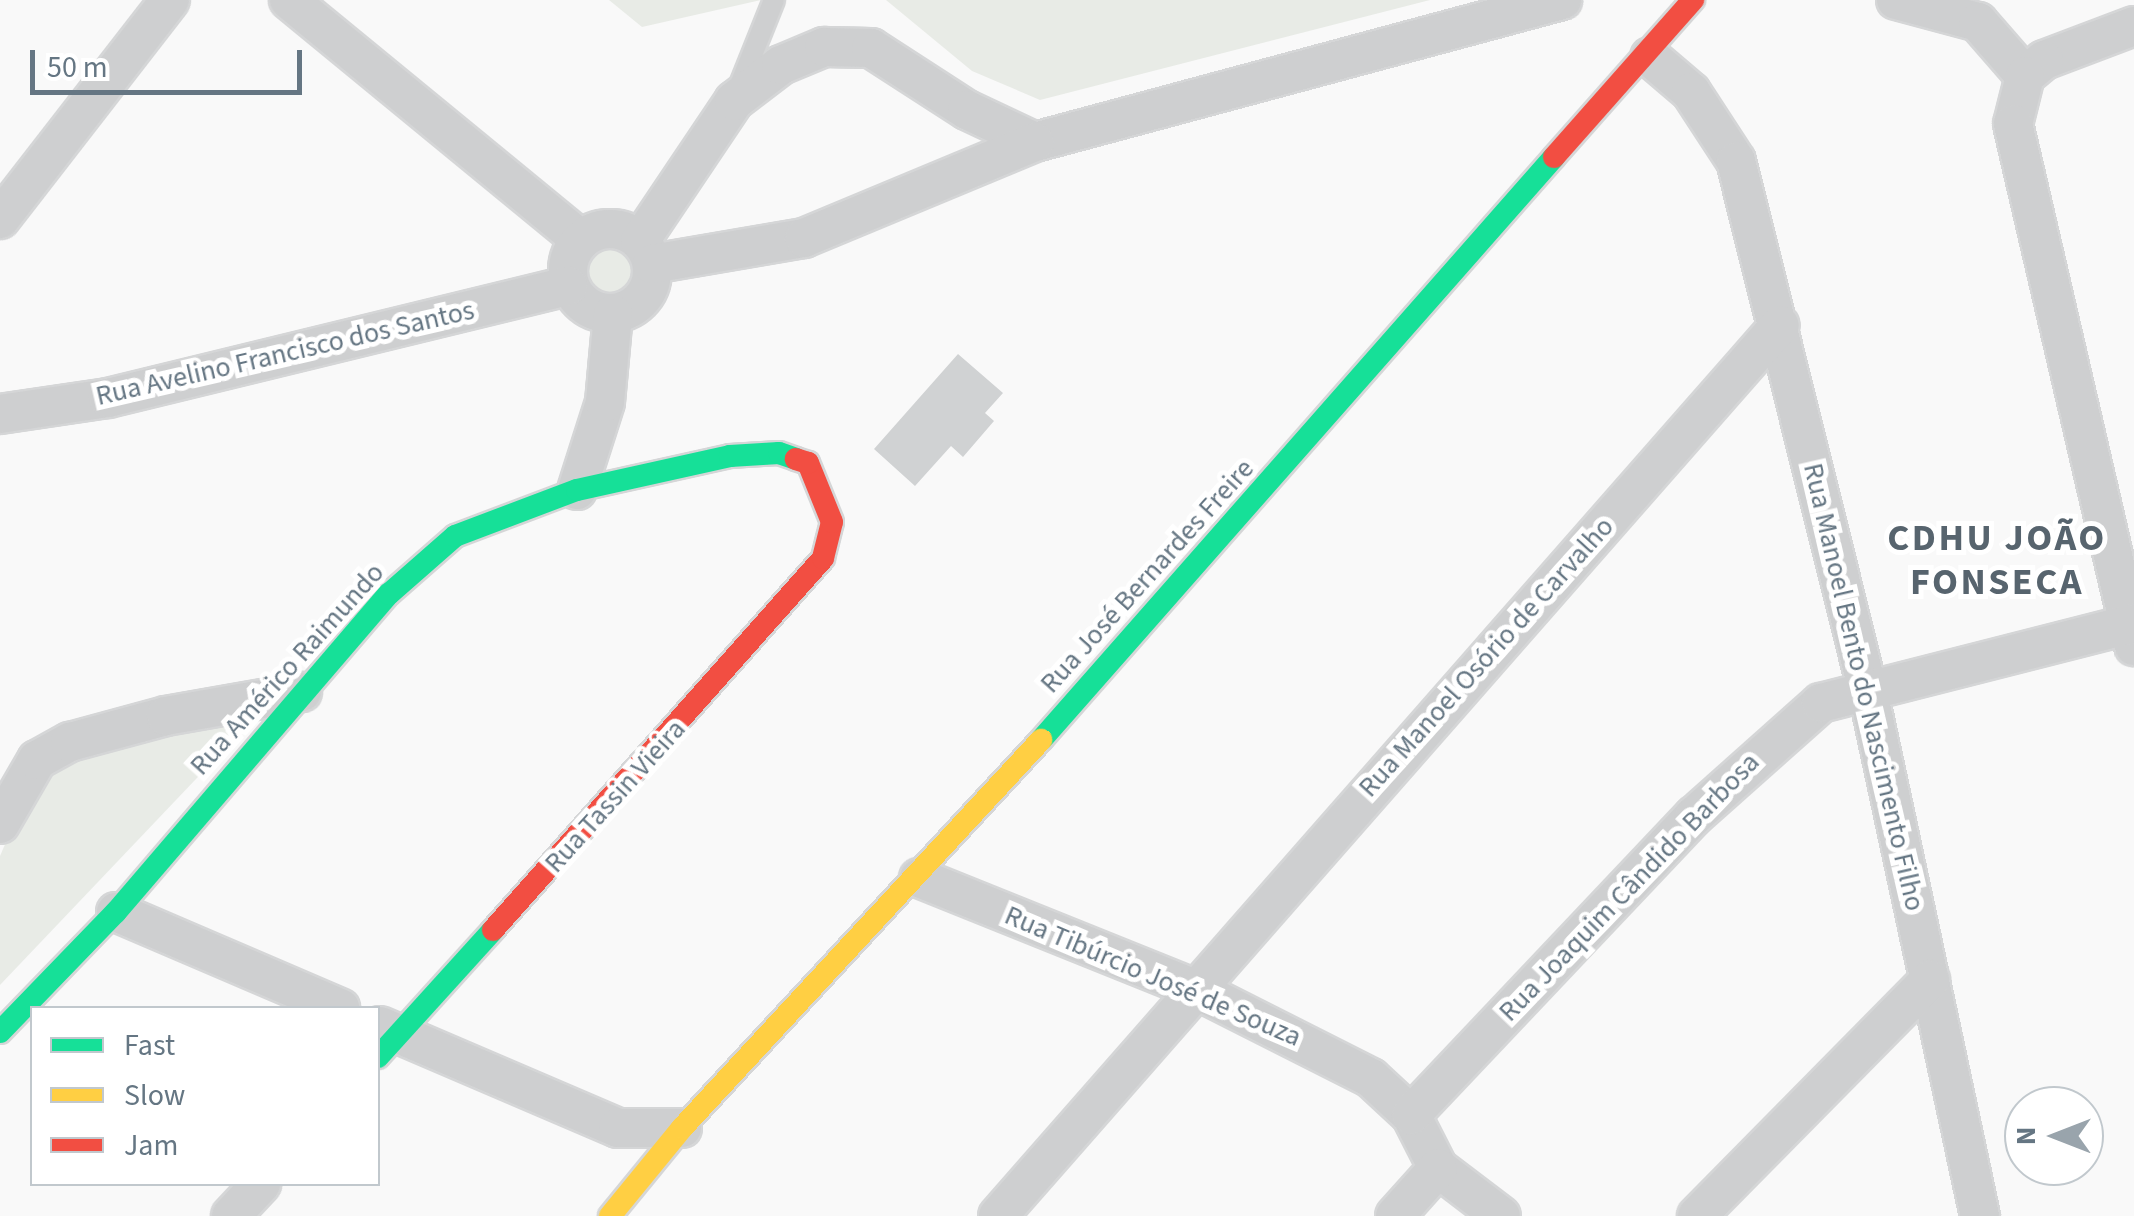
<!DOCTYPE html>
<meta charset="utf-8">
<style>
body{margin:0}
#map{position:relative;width:2134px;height:1216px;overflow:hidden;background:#f9f9f9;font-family:"Source Sans 3",sans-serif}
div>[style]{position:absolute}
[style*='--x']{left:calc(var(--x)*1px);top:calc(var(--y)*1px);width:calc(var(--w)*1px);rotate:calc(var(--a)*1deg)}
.green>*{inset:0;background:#e8ebe6}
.round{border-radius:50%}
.building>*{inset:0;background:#d0d2d3}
.roads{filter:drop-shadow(2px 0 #d5d6d7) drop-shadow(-2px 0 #d5d6d7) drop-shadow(0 2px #d5d6d7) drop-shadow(0 -2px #d5d6d7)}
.lane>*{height:20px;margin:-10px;padding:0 10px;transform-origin:10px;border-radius:10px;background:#cecfd0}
.street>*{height:38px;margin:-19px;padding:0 19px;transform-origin:19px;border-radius:19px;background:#cecfd0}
.street>.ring{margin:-19px;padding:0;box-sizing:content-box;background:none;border:38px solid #cecfd0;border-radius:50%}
.fast>*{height:22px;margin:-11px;padding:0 11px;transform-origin:11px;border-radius:11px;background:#16e098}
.slow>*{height:22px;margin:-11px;padding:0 11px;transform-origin:11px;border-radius:11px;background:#ffcf43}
.jam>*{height:22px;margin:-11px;padding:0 11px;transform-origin:11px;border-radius:11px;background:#f24e42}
span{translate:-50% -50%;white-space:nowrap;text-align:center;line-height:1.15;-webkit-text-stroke:10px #fff;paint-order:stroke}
.street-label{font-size:28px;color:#657683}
.district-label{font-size:38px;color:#57646e;font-weight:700;letter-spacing:2.5px}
.legend{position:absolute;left:30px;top:1006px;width:350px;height:180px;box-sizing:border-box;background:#fff;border:2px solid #c1c8cd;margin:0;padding:12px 18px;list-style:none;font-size:30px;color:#657683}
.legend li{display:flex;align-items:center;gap:20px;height:50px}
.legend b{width:50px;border:2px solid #c1c8cd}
.north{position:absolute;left:2004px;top:1086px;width:100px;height:100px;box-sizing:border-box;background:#fff;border:2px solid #c1c8cd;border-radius:50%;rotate:270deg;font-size:28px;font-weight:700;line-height:40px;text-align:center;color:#657683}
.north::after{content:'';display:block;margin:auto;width:35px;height:45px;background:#99a4ac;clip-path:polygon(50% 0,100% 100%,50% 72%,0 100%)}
.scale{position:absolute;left:30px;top:50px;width:272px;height:45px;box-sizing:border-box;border:5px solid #657683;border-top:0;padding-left:12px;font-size:30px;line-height:35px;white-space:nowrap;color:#657683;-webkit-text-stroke:8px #fff;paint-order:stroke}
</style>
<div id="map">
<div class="green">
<i style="clip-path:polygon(609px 0,761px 0,642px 27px)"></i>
<i style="clip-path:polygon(886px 0,1430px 0,1040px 100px,972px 71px)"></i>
<i class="round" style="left:578px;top:239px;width:58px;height:58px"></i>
<i style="clip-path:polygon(227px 720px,235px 738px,0 985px,0 856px,31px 784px,53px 761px)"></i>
</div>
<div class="building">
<i style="clip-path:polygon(958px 354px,1003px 393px,985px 413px,994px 421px,963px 457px,951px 446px,915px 486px,874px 449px)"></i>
</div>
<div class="roads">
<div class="lane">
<i style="--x:738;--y:90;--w:97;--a:-68.2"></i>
</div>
<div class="street">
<i style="--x:289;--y:0;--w:378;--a:39.4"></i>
<i style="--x:1896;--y:0;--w:85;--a:15"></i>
<i style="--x:1978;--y:22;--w:72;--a:49"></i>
<i style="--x:2134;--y:26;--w:96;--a:159.3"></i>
<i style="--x:2044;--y:60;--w:25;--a:140"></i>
<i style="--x:2025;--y:76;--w:49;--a:104"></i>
<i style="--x:2013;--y:124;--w:536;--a:76.95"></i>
<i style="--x:1650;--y:57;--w:54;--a:40.5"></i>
<i style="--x:1691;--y:92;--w:82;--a:56.9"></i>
<i style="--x:1736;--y:161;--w:542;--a:76.02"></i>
<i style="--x:1867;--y:687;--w:541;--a:77.94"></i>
<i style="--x:0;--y:219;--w:277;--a:-52.2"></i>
<i class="ring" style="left:568px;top:229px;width:46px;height:46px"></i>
<i style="--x:640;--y:241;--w:169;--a:-56.1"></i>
<i style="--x:734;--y:101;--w:59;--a:-37.5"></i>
<i style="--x:781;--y:65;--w:47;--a:-22.7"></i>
<i style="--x:824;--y:47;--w:47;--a:1.2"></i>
<i style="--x:871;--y:48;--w:114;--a:32.9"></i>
<i style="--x:967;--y:110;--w:75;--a:25.2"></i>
<i style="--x:1035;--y:142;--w:546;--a:-15.08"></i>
<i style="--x:652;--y:264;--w:154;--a:-9.7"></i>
<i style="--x:804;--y:238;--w:250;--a:-22.6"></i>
<i style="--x:0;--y:414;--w:109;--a:-8.4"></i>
<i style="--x:108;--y:398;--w:474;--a:-13.7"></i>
<i style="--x:577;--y:490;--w:92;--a:-72.3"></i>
<i style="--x:605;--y:402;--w:88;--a:-84.8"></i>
<i style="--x:0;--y:824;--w:74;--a:-60"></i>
<i style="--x:37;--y:760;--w:38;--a:-29"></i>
<i style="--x:70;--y:742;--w:99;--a:-15.2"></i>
<i style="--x:166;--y:716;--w:138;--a:-10"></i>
<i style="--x:919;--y:878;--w:295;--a:21.9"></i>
<i style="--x:1193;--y:988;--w:199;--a:26.8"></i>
<i style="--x:1371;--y:1078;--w:54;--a:42.8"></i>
<i style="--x:1411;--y:1115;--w:59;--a:63"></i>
<i style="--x:1438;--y:1168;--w:79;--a:37.3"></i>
<i style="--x:116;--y:912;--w:244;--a:23.2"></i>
<i style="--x:380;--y:1026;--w:259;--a:23.2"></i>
<i style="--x:618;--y:1128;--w:64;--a:0"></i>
<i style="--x:1411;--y:1115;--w:412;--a:-46.6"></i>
<i style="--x:1694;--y:816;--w:170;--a:-41.7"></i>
<i style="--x:1821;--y:703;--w:323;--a:-14.3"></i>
<i style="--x:231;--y:1216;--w:44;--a:-46.8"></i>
<i style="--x:998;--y:1216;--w:1185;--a:-48.73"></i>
<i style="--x:1395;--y:1216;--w:64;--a:-48.1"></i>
<i style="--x:1697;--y:1216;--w:332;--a:-45.4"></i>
</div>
<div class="fast">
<i style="--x:1041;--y:740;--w:777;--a:-48.65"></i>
<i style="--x:0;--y:1032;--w:167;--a:-46"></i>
<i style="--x:116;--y:912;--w:419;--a:-49.4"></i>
<i style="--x:389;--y:594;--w:88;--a:-41.3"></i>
<i style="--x:455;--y:536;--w:130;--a:-20.7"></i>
<i style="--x:577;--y:490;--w:157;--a:-12.5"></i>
<i style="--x:730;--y:456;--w:49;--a:-3.5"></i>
<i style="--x:779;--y:453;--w:18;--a:19"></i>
<i style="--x:378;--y:1057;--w:171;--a:-47.8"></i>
</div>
<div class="slow">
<i style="--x:610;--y:1216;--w:114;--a:-50.7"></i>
<i style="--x:682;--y:1128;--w:529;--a:-47.22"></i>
</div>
<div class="jam">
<i style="--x:1554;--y:157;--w:210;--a:-48.5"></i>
<i style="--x:493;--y:930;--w:497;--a:-48.4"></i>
<i style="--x:823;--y:558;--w:37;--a:-76"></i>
<i style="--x:832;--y:522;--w:64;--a:-112.1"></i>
<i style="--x:808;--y:463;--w:13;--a:-162"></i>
</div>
</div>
<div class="street-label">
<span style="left:285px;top:353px;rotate:-13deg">Rua Avelino Francisco dos Santos</span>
<span style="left:1147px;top:576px;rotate:-48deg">Rua José Bernardes Freire</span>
<span style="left:1486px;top:657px;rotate:-48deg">Rua Manoel Osório de Carvalho</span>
<span style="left:287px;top:669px;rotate:-48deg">Rua Américo Raimundo</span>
<span style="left:1864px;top:687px;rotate:77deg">Rua Manoel Bento do Nascimento Filho</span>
<span style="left:615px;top:796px;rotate:-48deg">Rua Tassin Vieira</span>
<span style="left:1629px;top:887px;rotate:-46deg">Rua Joaquim Cândido Barbosa</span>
<span style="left:1153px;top:976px;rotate:23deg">Rua Tibúrcio José de Souza</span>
</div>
<div class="district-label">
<span style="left:1997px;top:561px">CDHU JOÃO<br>FONSECA</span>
</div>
<ul class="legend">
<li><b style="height:12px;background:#16e098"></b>Fast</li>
<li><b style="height:12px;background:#ffcf43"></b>Slow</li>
<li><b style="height:12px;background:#f24e42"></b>Jam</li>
</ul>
<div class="north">N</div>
<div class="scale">50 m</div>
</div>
